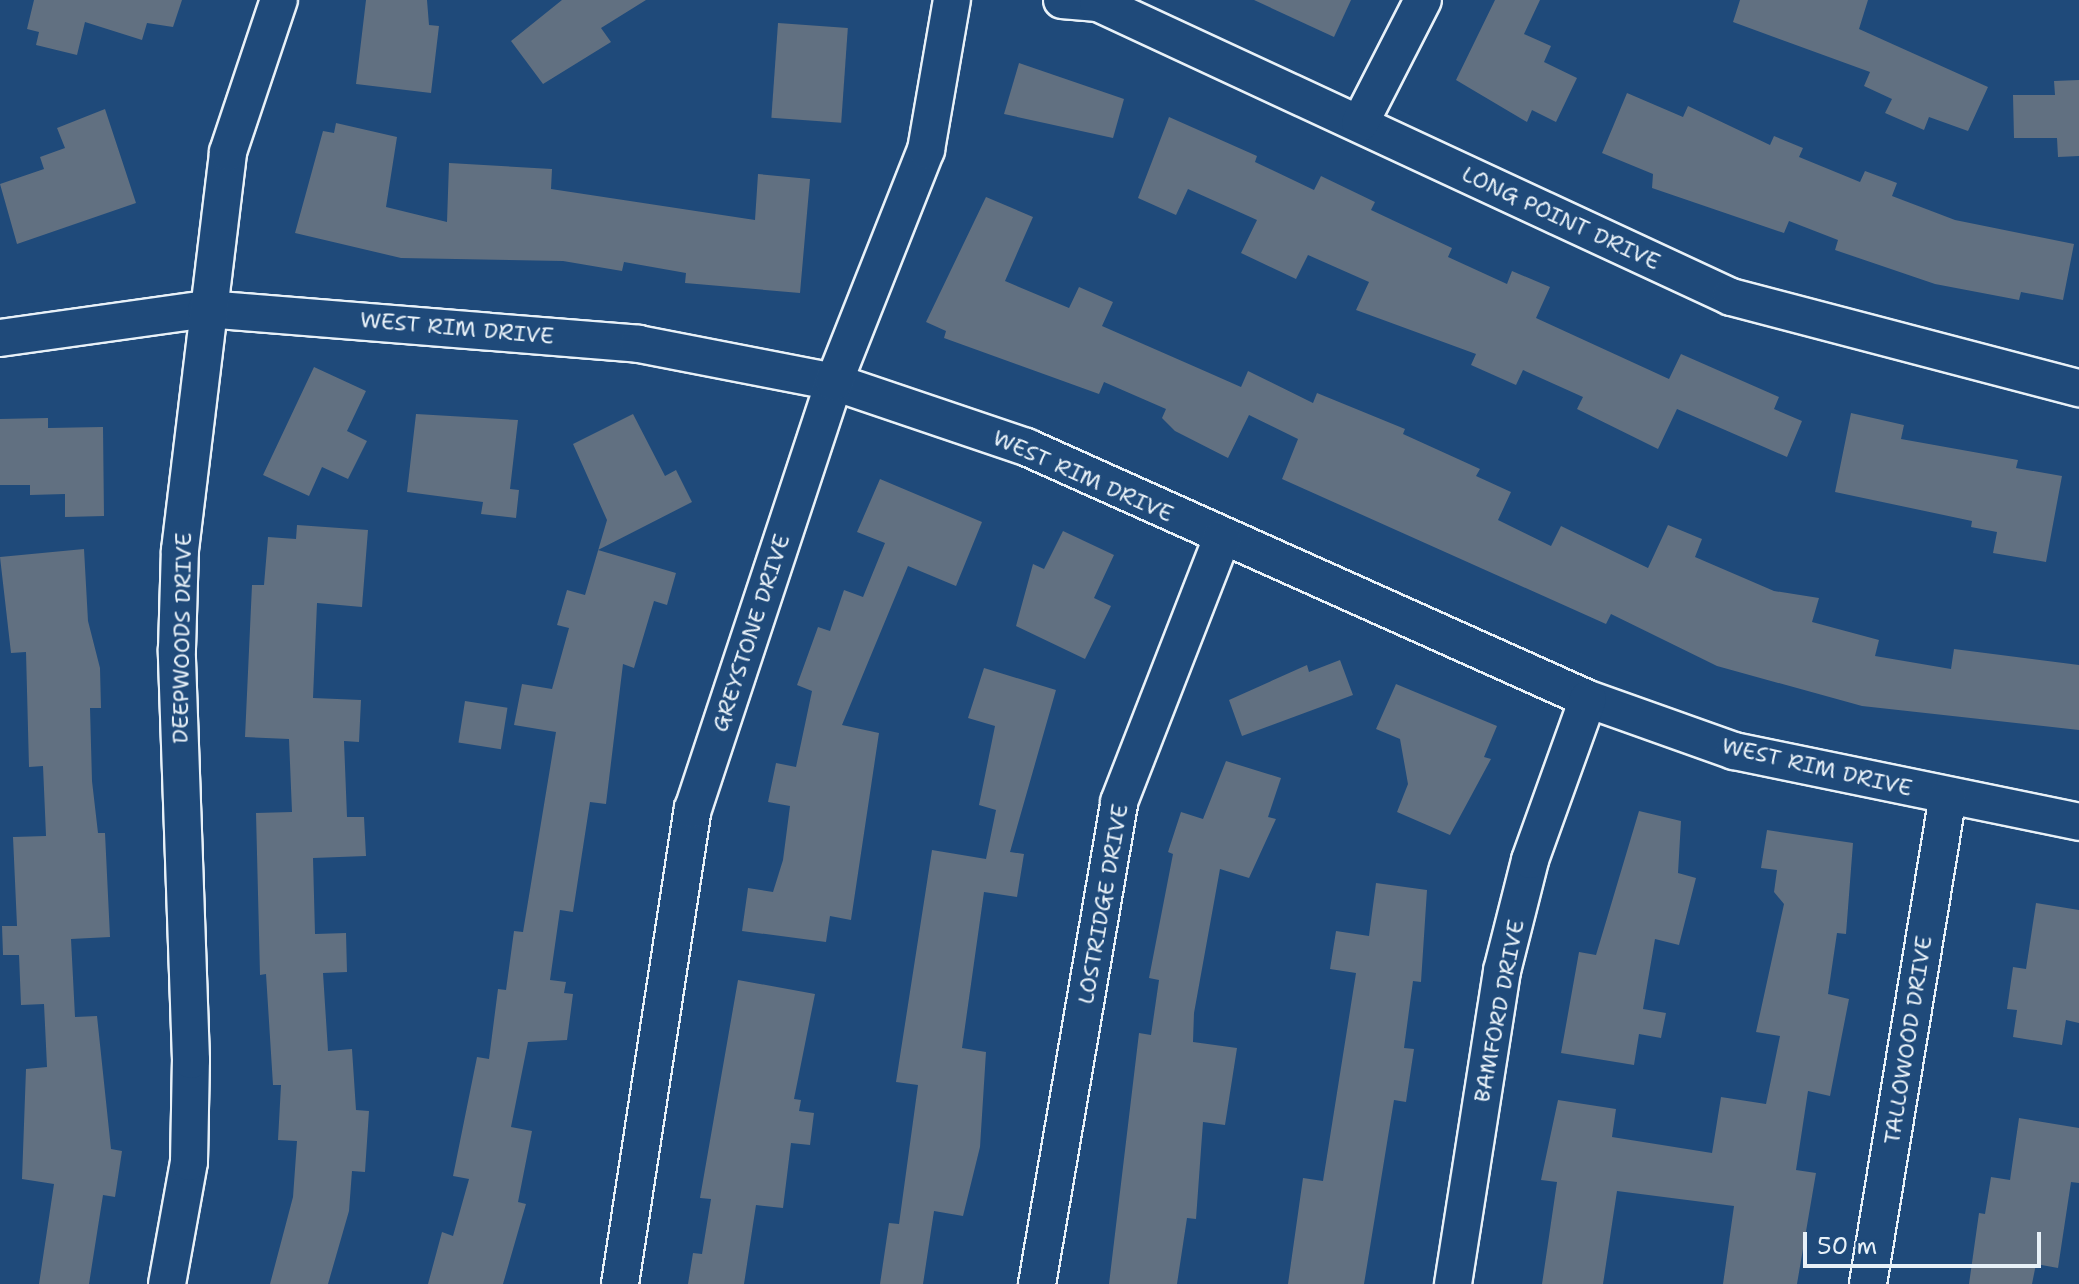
<!DOCTYPE html>
<style>
body{margin:0}
#map{position:relative;width:2079px;height:1284px;overflow:hidden;background:#1f4a7a;font-family:"Shantell Sans",sans-serif}
div>[style]{position:absolute}
[style*='--x']{left:calc(var(--x)*1px);top:calc(var(--y)*1px);width:calc(var(--w)*1px);rotate:calc(var(--a)*1deg)}
.building>*{inset:0;background:#617081;transform-origin:0 0}
.roads{filter:drop-shadow(2px 0 #e8f1f8) drop-shadow(-2px 0 #e8f1f8) drop-shadow(0 2px #e8f1f8) drop-shadow(0 -2px #e8f1f8)}
.minor>*{height:36px;margin:-18px;padding:0 18px;transform-origin:18px;border-radius:18px;background:#1f4a7a}
span{translate:-50% -50%;white-space:nowrap;text-align:center;line-height:1.15;-webkit-text-stroke:6px #1f4a7a;paint-order:stroke}
.street-label{font-size:22px;color:#e8f1f8}
.scale{position:absolute;left:1803px;top:1232px;width:238px;height:36px;box-sizing:border-box;border:4px solid #e8f1f8;border-top:0;padding-left:10px;font-size:24px;line-height:28px;white-space:nowrap;color:#e8f1f8;-webkit-text-stroke:6px #1f4a7a;paint-order:stroke}
</style>
<div id="map">
<div class="building">
<i style="clip-path:polygon(34px 0,182px 0,173px 27px,147px 23px,142px 40px,85px 22px,77px 55px,36px 45px,39px 32px,27px 29px)"></i>
<i style="clip-path:polygon(366px 0,427px 0,429px 25px,439px 26px,431px 93px,356px 84px)"></i>
<i style="clip-path:polygon(562px 0,646px 0,601px 28px,611px 42px,543px 84px,511px 41px)"></i>
<i style="clip-path:polygon(1254px 0,1351px 0,1334px 37px)"></i>
<i style="clip-path:polygon(1495px 0,1540px 0,1524px 34px,1551px 46px,1544px 62px,1577px 78px,1556px 122px,1532px 110px,1527px 122px,1456px 80px)"></i>
<i style="clip-path:polygon(1740px 0,1868px 0,1859px 29px,1988px 87px,1968px 131px,1929px 117px,1924px 130px,1885px 113px,1892px 99px,1864px 86px,1870px 72px,1733px 22px)"></i>
<i style="left:778px;top:23px;width:70px;height:95px;rotate:4deg"></i>
<i style="clip-path:polygon(1019px 63px,1124px 99px,1113px 138px,1004px 114px)"></i>
<i style="clip-path:polygon(2079px 80px,2079px 156px,2058px 157px,2057px 138px,2014px 138px,2013px 95px,2055px 95px,2054px 81px)"></i>
<i style="clip-path:polygon(1627px 93px,1683px 117px,1688px 106px,1770px 145px,1774px 136px,1803px 148px,1799px 157px,1860px 182px,1865px 171px,1897px 183px,1892px 196px,1955px 220px,2074px 244px,2063px 300px,2021px 292px,2019px 300px,1935px 284px,1835px 250px,1838px 240px,1789px 221px,1784px 233px,1652px 188px,1653px 174px,1602px 153px)"></i>
<i style="clip-path:polygon(105px 109px,136px 203px,17px 244px,0 184px,44px 169px,40px 157px,65px 148px,57px 128px)"></i>
<i style="clip-path:polygon(1169px 117px,1257px 156px,1255px 162px,1314px 190px,1321px 176px,1375px 202px,1371px 210px,1452px 248px,1448px 257px,1507px 284px,1512px 271px,1550px 287px,1536px 318px,1669px 379px,1681px 354px,1779px 397px,1774px 409px,1802px 421px,1787px 457px,1677px 409px,1658px 449px,1577px 409px,1583px 397px,1523px 370px,1516px 385px,1471px 365px,1476px 354px,1356px 310px,1369px 282px,1308px 255px,1296px 279px,1241px 253px,1257px 220px,1188px 189px,1176px 215px,1138px 198px)"></i>
<i style="clip-path:polygon(336px 123px,397px 137px,386px 207px,447px 222px,449px 163px,552px 169px,551px 189px,755px 220px,758px 174px,810px 179px,800px 293px,685px 283px,686px 273px,624px 262px,622px 271px,563px 261px,401px 258px,295px 233px,323px 131px,334px 133px)"></i>
<i style="clip-path:polygon(986px 197px,1033px 217px,1005px 281px,1069px 308px,1079px 287px,1113px 302px,1102px 326px,1207px 372px,1241px 387px,1248px 371px,1313px 403px,1317px 393px,1405px 429px,1403px 434px,1480px 469px,1476px 476px,1511px 492px,1498px 520px,1551px 546px,1561px 526px,1648px 568px,1668px 525px,1702px 539px,1695px 557px,1774px 591px,1819px 598px,1812px 622px,1879px 640px,1875px 656px,1951px 669px,1954px 649px,2079px 665px,2079px 730px,1862px 706px,1717px 666px,1611px 614px,1606px 624px,1282px 479px,1298px 439px,1249px 415px,1228px 458px,1175px 431px,1162px 418px,1166px 409px,1104px 382px,1099px 394px,944px 338px,946px 331px,926px 322px)"></i>
<i style="clip-path:polygon(314px 367px,366px 391px,347px 431px,367px 441px,348px 479px,322px 467px,309px 496px,263px 475px)"></i>
<i style="clip-path:polygon(1851px 413px,1904px 425px,1901px 439px,2018px 460px,2016px 468px,2062px 476px,2046px 562px,1993px 553px,1997px 532px,1971px 527px,1972px 521px,1835px 492px)"></i>
<i style="clip-path:polygon(416px 414px,518px 420px,510px 489px,519px 490px,516px 518px,481px 514px,483px 502px,407px 492px)"></i>
<i style="clip-path:polygon(633px 414px,665px 476px,676px 470px,692px 502px,598px 550px,676px 573px,667px 605px,654px 601px,634px 668px,623px 664px,606px 804px,590px 802px,573px 912px,560px 910px,550px 980px,566px 982px,564px 993px,573px 994px,567px 1040px,528px 1042px,511px 1127px,532px 1131px,518px 1202px,526px 1204px,503px 1284px,428px 1284px,442px 1232px,453px 1236px,469px 1179px,453px 1176px,477px 1057px,489px 1059px,498px 989px,506px 990px,514px 931px,523px 932px,556px 732px,514px 725px,522px 684px,552px 689px,569px 628px,557px 625px,567px 590px,585px 595px,607px 520px,573px 444px)"></i>
<i style="clip-path:polygon(48px 418px,48px 428px,103px 427px,104px 516px,65px 517px,65px 494px,30px 495px,30px 485px,0 485px,0 419px)"></i>
<i style="clip-path:polygon(880px 479px,982px 522px,956px 586px,908px 566px,842px 725px,879px 733px,851px 920px,830px 916px,826px 942px,742px 931px,748px 888px,773px 892px,783px 860px,790px 806px,768px 802px,776px 763px,796px 767px,812px 691px,797px 685px,818px 627px,830px 631px,844px 590px,863px 597px,885px 543px,857px 532px)"></i>
<i style="clip-path:polygon(297px 525px,368px 530px,362px 607px,317px 603px,313px 698px,361px 700px,359px 742px,344px 741px,347px 817px,364px 817px,366px 856px,313px 858px,315px 934px,346px 933px,347px 972px,323px 973px,328px 1051px,352px 1049px,356px 1110px,369px 1111px,365px 1172px,352px 1171px,349px 1211px,328px 1284px,270px 1284px,293px 1197px,297px 1141px,278px 1140px,281px 1085px,273px 1085px,266px 974px,260px 975px,256px 813px,292px 812px,289px 739px,245px 737px,252px 585px,264px 585px,268px 537px,296px 539px)"></i>
<i style="clip-path:polygon(1063px 531px,1114px 555px,1094px 598px,1111px 606px,1085px 659px,1016px 626px,1033px 564px,1044px 569px)"></i>
<i style="clip-path:polygon(84px 549px,88px 621px,100px 668px,101px 708px,90px 708px,92px 781px,98px 833px,105px 833px,110px 937px,71px 939px,75px 1017px,97px 1016px,111px 1149px,122px 1151px,115px 1197px,103px 1195px,89px 1284px,39px 1284px,54px 1184px,22px 1179px,26px 1069px,47px 1067px,44px 1004px,21px 1005px,19px 955px,3px 955px,2px 926px,17px 926px,13px 837px,46px 836px,43px 766px,29px 767px,26px 652px,11px 653px,0 557px)"></i>
<i style="clip-path:polygon(1340px 660px,1353px 695px,1242px 736px,1229px 700px,1307px 665px,1309px 672px)"></i>
<i style="clip-path:polygon(984px 668px,1056px 690px,1010px 852px,1024px 854px,1017px 897px,984px 892px,962px 1048px,986px 1052px,980px 1147px,963px 1216px,934px 1211px,923px 1284px,880px 1284px,889px 1223px,899px 1224px,918px 1085px,896px 1082px,932px 850px,986px 859px,996px 810px,979px 805px,995px 726px,968px 718px)"></i>
<i style="clip-path:polygon(1396px 684px,1497px 726px,1484px 757px,1491px 759px,1450px 835px,1397px 812px,1408px 784px,1400px 739px,1376px 729px)"></i>
<i style="left:465px;top:701px;width:43px;height:42px;rotate:9deg"></i>
<i style="clip-path:polygon(1226px 761px,1281px 778px,1268px 817px,1276px 819px,1249px 878px,1220px 869px,1194px 1013px,1193px 1042px,1237px 1048px,1225px 1125px,1203px 1122px,1196px 1219px,1187px 1218px,1177px 1284px,1109px 1284px,1139px 1033px,1151px 1035px,1159px 980px,1149px 978px,1173px 854px,1168px 852px,1181px 812px,1203px 819px)"></i>
<i style="clip-path:polygon(1639px 811px,1681px 821px,1678px 873px,1696px 878px,1679px 945px,1655px 939px,1643px 1009px,1666px 1013px,1661px 1038px,1639px 1034px,1634px 1065px,1561px 1053px,1579px 952px,1596px 955px)"></i>
<i style="clip-path:polygon(1767px 830px,1853px 843px,1846px 934px,1837px 933px,1828px 994px,1849px 999px,1830px 1096px,1808px 1091px,1796px 1170px,1816px 1173px,1797px 1284px,1723px 1284px,1734px 1206px,1617px 1191px,1603px 1284px,1542px 1284px,1557px 1182px,1541px 1180px,1558px 1100px,1616px 1109px,1612px 1137px,1712px 1153px,1721px 1097px,1766px 1104px,1780px 1036px,1756px 1032px,1784px 904px,1774px 892px,1777px 870px,1761px 868px)"></i>
<i style="clip-path:polygon(1376px 883px,1427px 890px,1421px 982px,1413px 981px,1404px 1048px,1414px 1049px,1406px 1102px,1394px 1100px,1364px 1284px,1288px 1284px,1303px 1178px,1323px 1181px,1356px 973px,1330px 969px,1336px 931px,1369px 936px)"></i>
<i style="clip-path:polygon(2036px 903px,2079px 910px,2079px 1023px,2066px 1020px,2062px 1045px,2013px 1037px,2017px 1010px,2007px 1009px,2013px 967px,2026px 969px)"></i>
<i style="clip-path:polygon(738px 980px,815px 994px,794px 1099px,801px 1100px,799px 1111px,814px 1113px,810px 1145px,791px 1143px,783px 1208px,756px 1205px,744px 1284px,688px 1284px,693px 1253px,702px 1254px,711px 1199px,700px 1198px)"></i>
<i style="clip-path:polygon(2019px 1118px,2079px 1128px,2079px 1183px,2071px 1182px,2058px 1268px,2036px 1264px,2032px 1284px,1969px 1284px,1979px 1213px,1985px 1214px,1991px 1177px,2010px 1180px)"></i>
</div>
<div class="roads">
<div class="minor">
<i style="--x:1062;--y:0;--w:36;--a:5"></i>
<i style="--x:1098;--y:3;--w:698;--a:24.91"></i>
<i style="--x:1731;--y:297;--w:360;--a:14.7"></i>
<i style="--x:1360;--y:123;--w:138;--a:-62.9"></i>
<i style="--x:0;--y:338;--w:208;--a:-8"></i>
<i style="--x:206;--y:309;--w:434;--a:4.6"></i>
<i style="--x:639;--y:344;--w:199;--a:11"></i>
<i style="--x:834;--y:382;--w:203;--a:18.7"></i>
<i style="--x:1026;--y:447;--w:616;--a:24.15"></i>
<i style="--x:1588;--y:699;--w:155;--a:19.6"></i>
<i style="--x:1734;--y:751;--w:352;--a:11.6"></i>
<i style="--x:167;--y:1284;--w:124;--a:-79.8"></i>
<i style="--x:189;--y:1162;--w:102;--a:-88.9"></i>
<i style="--x:191;--y:1060;--w:411;--a:-92"></i>
<i style="--x:177;--y:649;--w:99;--a:-88.3"></i>
<i style="--x:180;--y:550;--w:401;--a:-83.1"></i>
<i style="--x:228;--y:152;--w:160;--a:-71.5"></i>
<i style="--x:620;--y:1284;--w:481;--a:-81.3"></i>
<i style="--x:693;--y:809;--w:450;--a:-71.7"></i>
<i style="--x:834;--y:382;--w:250;--a:-68.4"></i>
<i style="--x:926;--y:150;--w:152;--a:-80.2"></i>
<i style="--x:1037;--y:1284;--w:489;--a:-80.3"></i>
<i style="--x:1119;--y:802;--w:283;--a:-68.7"></i>
<i style="--x:1453;--y:1284;--w:317;--a:-81.1"></i>
<i style="--x:1502;--y:971;--w:114;--a:-75.8"></i>
<i style="--x:1530;--y:860;--w:171;--a:-70.2"></i>
<i style="--x:1868;--y:1284;--w:495;--a:-80.7"></i>
</div>
</div>
<div class="street-label">
<span style="left:1561px;top:218px;rotate:25deg">LONG POINT DRIVE</span>
<span style="left:457px;top:328px;rotate:5deg">WEST RIM DRIVE</span>
<span style="left:1083px;top:476px;rotate:24deg">WEST RIM DRIVE</span>
<span style="left:751px;top:633px;rotate:-72deg">GREYSTONE DRIVE</span>
<span style="left:182px;top:638px;rotate:-89deg">DEEPWOODS DRIVE</span>
<span style="left:1817px;top:767px;rotate:13deg">WEST RIM DRIVE</span>
<span style="left:1103px;top:904px;rotate:-80deg">LOSTRIDGE DRIVE</span>
<span style="left:1499px;top:1011px;rotate:-79deg">BAMFORD DRIVE</span>
<span style="left:1908px;top:1040px;rotate:-81deg">TALLOWOOD DRIVE</span>
</div>
<div class="scale">50 m</div>
</div>
